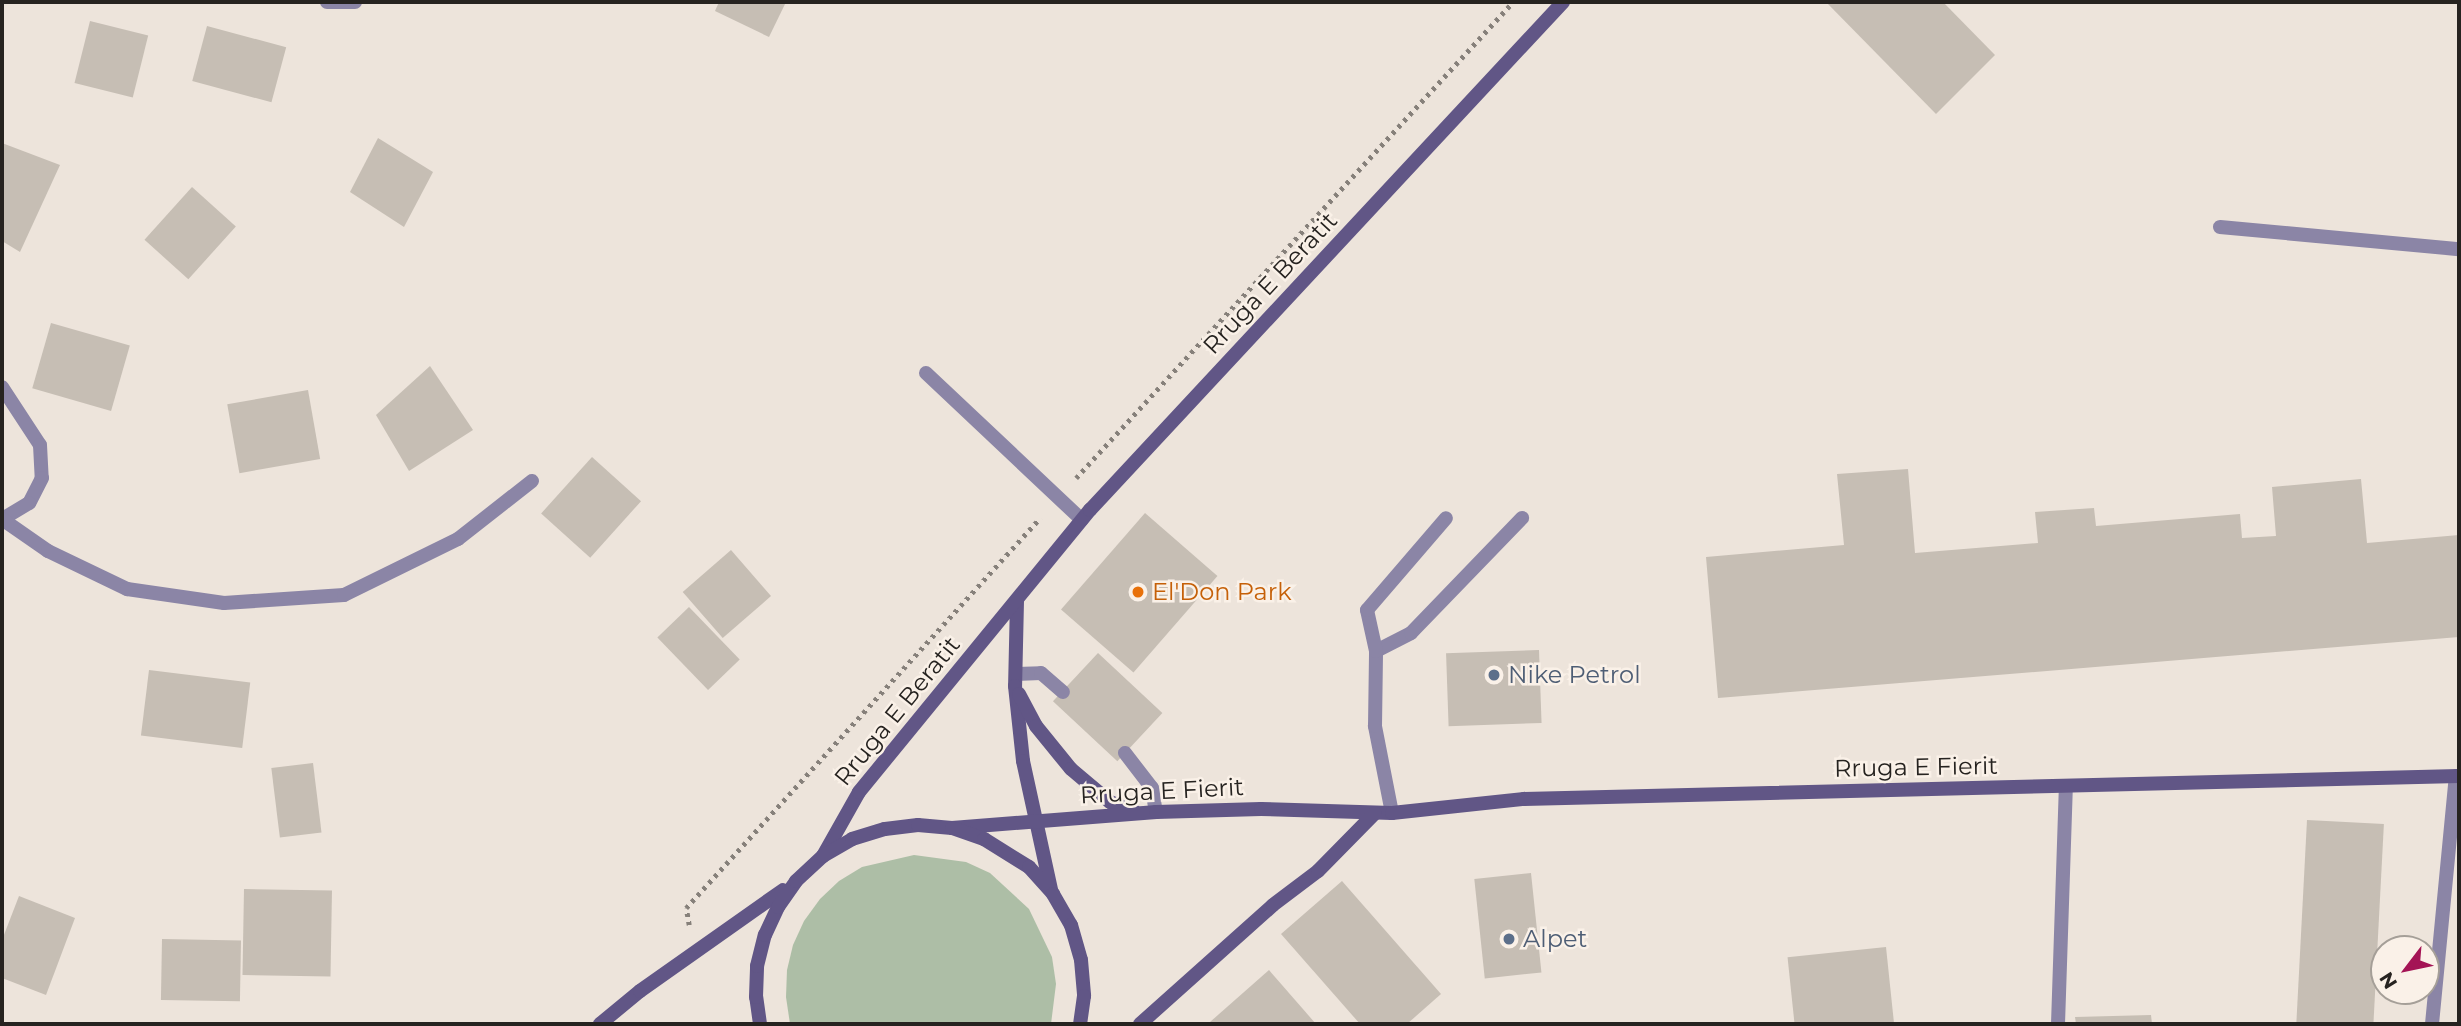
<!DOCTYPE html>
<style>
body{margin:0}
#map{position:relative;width:2461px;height:1026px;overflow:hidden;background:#ede4db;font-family:Montserrat,sans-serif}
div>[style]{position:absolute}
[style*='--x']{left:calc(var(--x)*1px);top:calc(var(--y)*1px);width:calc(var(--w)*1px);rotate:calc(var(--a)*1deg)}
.green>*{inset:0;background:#adbea6}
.building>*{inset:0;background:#c6beb4;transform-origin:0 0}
.path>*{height:4.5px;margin-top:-2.25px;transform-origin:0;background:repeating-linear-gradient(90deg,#86807a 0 3.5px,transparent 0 8.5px)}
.service>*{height:14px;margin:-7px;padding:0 7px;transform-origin:7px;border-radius:7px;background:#8b85a6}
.minor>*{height:14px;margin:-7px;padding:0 7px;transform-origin:7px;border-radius:7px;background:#8b85a6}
.secondary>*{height:14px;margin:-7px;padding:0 7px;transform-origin:7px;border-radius:7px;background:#615686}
.dots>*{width:19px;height:19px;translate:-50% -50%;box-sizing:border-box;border:4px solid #faf1e8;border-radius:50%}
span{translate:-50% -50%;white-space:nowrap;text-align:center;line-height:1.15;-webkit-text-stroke:5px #faf1e8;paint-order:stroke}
.street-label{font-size:24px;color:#262320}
.food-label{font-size:24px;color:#c56008}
.left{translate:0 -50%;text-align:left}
.service-label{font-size:24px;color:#4e5e75}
.frame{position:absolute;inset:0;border:4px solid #262320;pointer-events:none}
.north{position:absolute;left:2370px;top:935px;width:70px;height:70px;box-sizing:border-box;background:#faf1e8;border:2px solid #a59f98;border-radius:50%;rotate:238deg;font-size:19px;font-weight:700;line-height:28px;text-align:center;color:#262320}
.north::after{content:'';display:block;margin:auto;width:24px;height:32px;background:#a41455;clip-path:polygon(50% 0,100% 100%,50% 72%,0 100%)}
</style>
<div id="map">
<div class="green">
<i style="clip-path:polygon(914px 855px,966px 862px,990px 873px,1029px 909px,1052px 957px,1056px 984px,1051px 1024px,790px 1024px,786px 997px,787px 970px,793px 945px,804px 921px,820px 899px,839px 881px,862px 867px)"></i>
</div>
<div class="building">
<i style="clip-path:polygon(719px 2px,786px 2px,769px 37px,715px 11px)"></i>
<i style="clip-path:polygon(1826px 2px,1943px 2px,1995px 55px,1936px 114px)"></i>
<i style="left:90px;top:21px;width:60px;height:64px;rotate:14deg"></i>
<i style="left:207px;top:26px;width:82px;height:57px;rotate:15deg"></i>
<i style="clip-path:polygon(378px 138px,433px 172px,404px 227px,350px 192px)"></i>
<i style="clip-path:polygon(2px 143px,60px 165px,20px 252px,2px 241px)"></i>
<i style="left:192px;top:187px;width:59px;height:71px;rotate:42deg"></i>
<i style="left:51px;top:323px;width:82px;height:68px;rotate:16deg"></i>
<i style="clip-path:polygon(430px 366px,473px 430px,409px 471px,376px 415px)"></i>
<i style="left:308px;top:390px;width:70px;height:82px;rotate:80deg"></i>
<i style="left:592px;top:457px;width:66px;height:76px;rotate:42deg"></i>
<i style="clip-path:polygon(1908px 469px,1915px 553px,2038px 543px,2035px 512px,2094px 508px,2096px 526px,2240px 514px,2242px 538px,2276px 536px,2272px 487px,2361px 479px,2367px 543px,2459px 535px,2459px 637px,1718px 698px,1706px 557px,1844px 545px,1837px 474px)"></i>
<i style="left:1145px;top:513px;width:96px;height:128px;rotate:41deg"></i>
<i style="left:731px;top:550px;width:61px;height:64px;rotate:49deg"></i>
<i style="left:689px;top:607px;width:73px;height:44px;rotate:46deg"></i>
<i style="left:1539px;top:650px;width:73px;height:93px;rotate:88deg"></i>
<i style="left:1098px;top:653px;width:88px;height:66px;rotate:43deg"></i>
<i style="left:149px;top:670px;width:102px;height:66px;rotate:7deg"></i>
<i style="left:313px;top:763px;width:70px;height:42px;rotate:83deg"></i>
<i style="left:2307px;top:820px;width:77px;height:204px;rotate:3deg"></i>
<i style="left:1531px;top:873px;width:100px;height:57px;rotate:84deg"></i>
<i style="clip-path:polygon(1342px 881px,1441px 994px,1407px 1024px,1360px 1024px,1281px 934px)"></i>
<i style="left:244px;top:889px;width:88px;height:86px;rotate:1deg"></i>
<i style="clip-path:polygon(19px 896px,75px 918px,46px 995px,2px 978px,2px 940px)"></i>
<i style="left:162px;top:939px;width:79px;height:61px;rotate:1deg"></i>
<i style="left:1886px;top:947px;width:77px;height:99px;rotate:84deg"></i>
<i style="clip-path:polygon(1269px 970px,1316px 1024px,1213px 1024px,1210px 1022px)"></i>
<i style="clip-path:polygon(2151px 1015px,2152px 1024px,2076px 1024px,2075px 1017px)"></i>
</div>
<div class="path">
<i style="--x:1076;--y:478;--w:646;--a:-47.45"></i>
<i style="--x:689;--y:925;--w:17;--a:-100"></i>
<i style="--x:686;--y:908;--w:527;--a:-47.77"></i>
</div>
<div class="service">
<i style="--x:2220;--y:227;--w:240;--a:5.3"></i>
<i style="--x:926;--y:373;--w:214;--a:43.3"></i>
<i style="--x:1376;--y:651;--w:39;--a:-27"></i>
<i style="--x:1411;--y:633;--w:160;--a:-46"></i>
<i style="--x:1016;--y:674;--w:25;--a:-2"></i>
<i style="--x:1041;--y:673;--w:29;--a:41"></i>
<i style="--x:1125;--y:753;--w:44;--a:52.4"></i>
<i style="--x:1152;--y:788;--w:24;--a:81"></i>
<i style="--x:1392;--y:813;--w:89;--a:-101.1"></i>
<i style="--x:1375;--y:726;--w:75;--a:-89.2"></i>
<i style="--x:1376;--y:651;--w:42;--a:-102.4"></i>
<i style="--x:1367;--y:610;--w:121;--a:-49.3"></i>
<i style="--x:2432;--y:1024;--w:249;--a:-84.5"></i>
</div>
<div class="minor">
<i style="--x:327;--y:2;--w:28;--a:0"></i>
<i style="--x:2;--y:387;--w:69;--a:56.8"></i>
<i style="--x:40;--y:445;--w:33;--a:87"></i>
<i style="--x:42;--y:478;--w:28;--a:117"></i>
<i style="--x:29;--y:503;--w:31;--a:149"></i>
<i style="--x:2;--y:519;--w:56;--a:34.8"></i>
<i style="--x:48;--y:551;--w:88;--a:25.7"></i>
<i style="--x:127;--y:589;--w:98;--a:8.2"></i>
<i style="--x:224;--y:603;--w:120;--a:-3.8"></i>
<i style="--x:344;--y:595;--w:127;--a:-26.2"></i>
<i style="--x:458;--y:539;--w:94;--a:-38.1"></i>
<i style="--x:2058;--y:1024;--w:238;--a:-88.1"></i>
</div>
<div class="secondary">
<i style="--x:1017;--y:601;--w:85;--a:91.3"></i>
<i style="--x:1015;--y:686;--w:75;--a:83.9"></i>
<i style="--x:1023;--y:761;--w:131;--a:77.7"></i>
<i style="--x:1019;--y:694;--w:36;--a:62"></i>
<i style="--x:1036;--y:726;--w:55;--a:50.9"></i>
<i style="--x:1071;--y:769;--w:51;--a:40.2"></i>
<i style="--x:1110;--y:802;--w:26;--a:21"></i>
<i style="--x:952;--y:828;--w:205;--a:-4.5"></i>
<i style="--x:1156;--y:812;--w:105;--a:-1.6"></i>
<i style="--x:1261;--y:809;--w:131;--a:1.7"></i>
<i style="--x:1392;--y:813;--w:133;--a:-6.1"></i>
<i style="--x:1524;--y:799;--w:935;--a:-1.41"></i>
<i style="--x:823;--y:856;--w:73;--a:-60.6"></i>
<i style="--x:859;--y:792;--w:365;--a:-50.7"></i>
<i style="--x:1090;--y:510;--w:694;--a:-47.04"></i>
<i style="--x:600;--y:1024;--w:52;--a:-39.5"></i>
<i style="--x:640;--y:991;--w:175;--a:-35.2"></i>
<i style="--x:760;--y:1024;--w:27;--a:-98"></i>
<i style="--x:756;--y:997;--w:31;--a:-88"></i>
<i style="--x:757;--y:966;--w:32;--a:-76"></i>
<i style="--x:765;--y:935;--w:31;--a:-65"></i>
<i style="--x:778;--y:907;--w:32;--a:-55"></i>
<i style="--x:796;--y:881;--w:37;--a:-43"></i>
<i style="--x:823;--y:856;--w:34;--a:-30"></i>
<i style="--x:852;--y:839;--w:34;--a:-17"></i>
<i style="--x:885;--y:829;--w:33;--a:-7"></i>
<i style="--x:918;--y:825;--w:34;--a:5"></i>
<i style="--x:952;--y:828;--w:34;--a:19"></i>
<i style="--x:984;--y:839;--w:53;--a:31.9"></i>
<i style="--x:1029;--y:867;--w:36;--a:48"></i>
<i style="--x:1053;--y:894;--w:36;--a:60"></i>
<i style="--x:1071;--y:925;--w:36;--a:74"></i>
<i style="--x:1081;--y:960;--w:36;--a:85"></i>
<i style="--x:1084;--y:996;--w:28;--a:98"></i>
<i style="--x:1140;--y:1024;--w:178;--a:-41.8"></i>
<i style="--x:1273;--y:905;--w:56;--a:-37.1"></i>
<i style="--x:1318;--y:871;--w:81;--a:-45.5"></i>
</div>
<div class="dots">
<i style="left:1138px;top:592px;background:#e8710a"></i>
<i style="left:1494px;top:675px;background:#5c6f8a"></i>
<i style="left:1509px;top:939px;background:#5c6f8a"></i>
</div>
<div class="street-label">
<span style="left:1270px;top:283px;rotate:-47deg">Rruga E Beratit</span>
<span style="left:897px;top:711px;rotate:-51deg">Rruga E Beratit</span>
<span style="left:1916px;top:767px;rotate:-1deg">Rruga E Fierit</span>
<span style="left:1162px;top:791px;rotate:-3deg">Rruga E Fierit</span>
</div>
<div class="food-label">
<span class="left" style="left:1152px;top:592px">El'Don Park</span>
</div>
<div class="service-label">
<span class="left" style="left:1508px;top:675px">Nike Petrol</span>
<span class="left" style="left:1523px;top:939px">Alpet</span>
</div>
<div class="frame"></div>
<div class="north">N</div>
</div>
